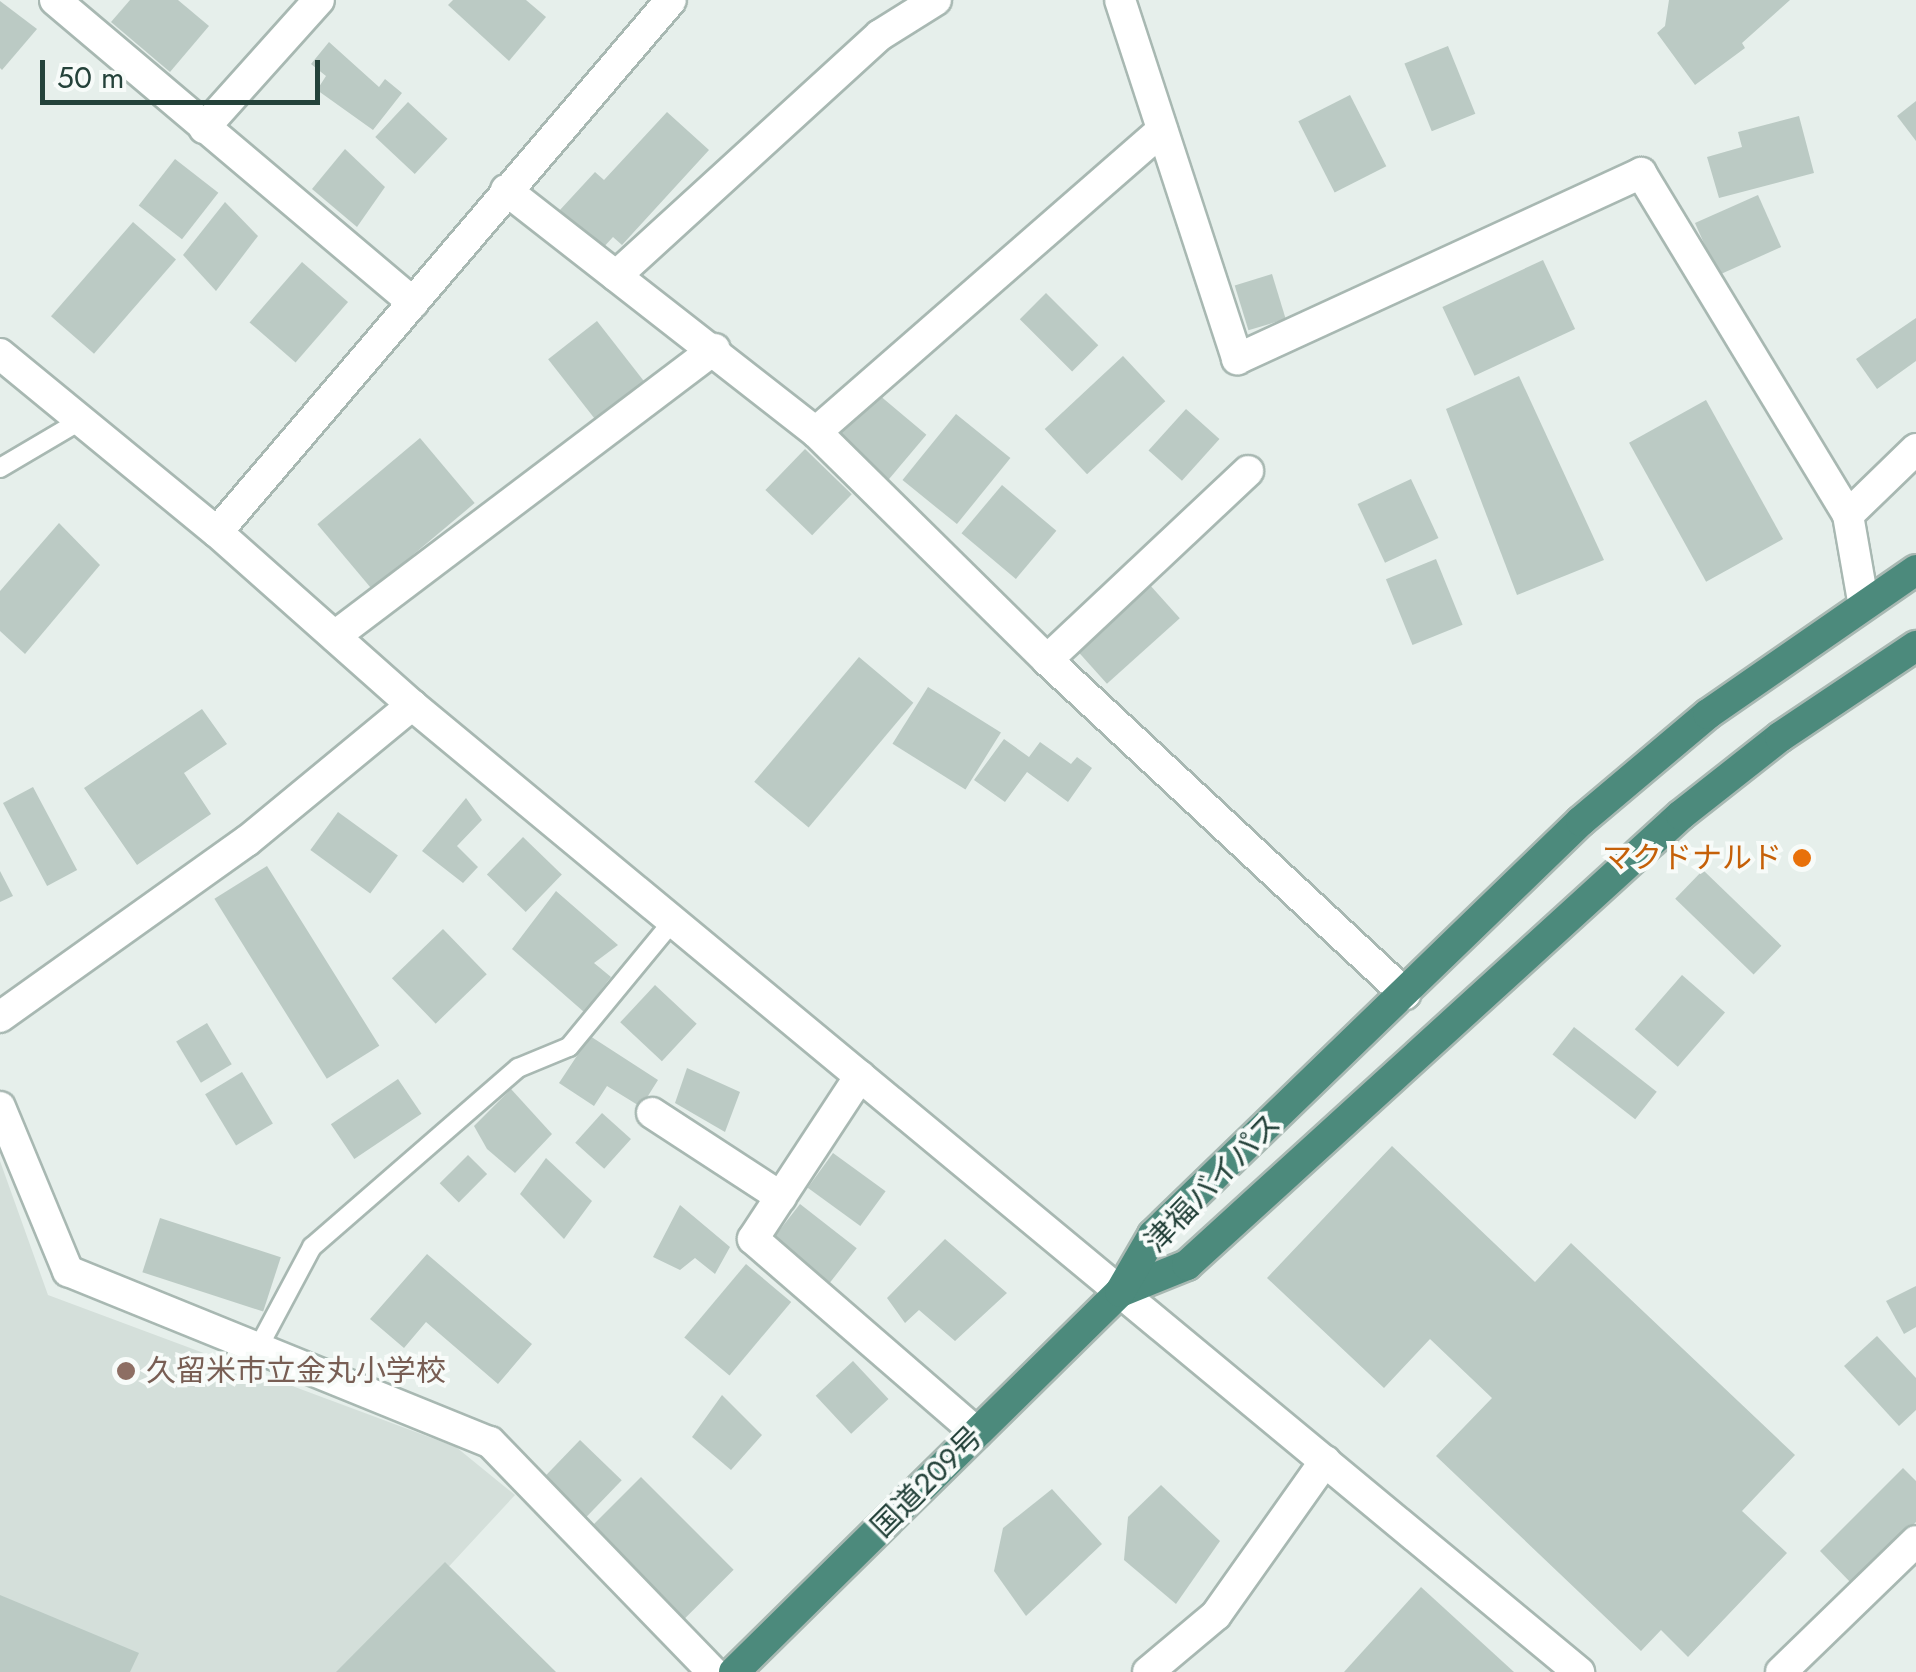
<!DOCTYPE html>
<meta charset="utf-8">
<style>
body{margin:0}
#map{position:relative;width:1916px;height:1672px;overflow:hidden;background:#e6efeb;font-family:Jost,"Noto Sans JP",sans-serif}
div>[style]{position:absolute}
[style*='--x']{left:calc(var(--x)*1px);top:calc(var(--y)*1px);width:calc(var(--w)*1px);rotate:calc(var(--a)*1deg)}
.built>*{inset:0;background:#d4dfda}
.building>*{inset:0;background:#bbcac4;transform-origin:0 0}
.roads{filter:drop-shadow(2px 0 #a8b8b2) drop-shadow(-2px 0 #a8b8b2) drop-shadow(0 2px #a8b8b2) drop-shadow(0 -2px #a8b8b2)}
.service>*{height:18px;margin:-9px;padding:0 9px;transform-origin:9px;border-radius:9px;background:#fff}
.minor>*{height:30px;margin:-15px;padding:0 15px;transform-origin:15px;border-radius:15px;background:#fff}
.tertiary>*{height:30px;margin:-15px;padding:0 15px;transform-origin:15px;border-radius:15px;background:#fff}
.trunk>*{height:30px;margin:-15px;padding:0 15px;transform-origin:15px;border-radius:15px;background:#4c8a7c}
.dots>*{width:28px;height:28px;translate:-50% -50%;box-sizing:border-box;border:5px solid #f7fbf9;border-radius:50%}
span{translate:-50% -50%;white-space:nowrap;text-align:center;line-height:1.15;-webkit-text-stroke:8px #f7fbf9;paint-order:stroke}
.food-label{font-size:30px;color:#c56008}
.right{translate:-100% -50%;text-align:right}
.street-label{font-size:30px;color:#24423a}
.education-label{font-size:30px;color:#785e54}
.left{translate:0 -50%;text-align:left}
.scale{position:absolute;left:40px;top:60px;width:280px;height:45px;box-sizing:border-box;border:5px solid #24423a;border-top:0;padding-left:12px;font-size:30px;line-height:35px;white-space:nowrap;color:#24423a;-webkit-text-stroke:8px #f7fbf9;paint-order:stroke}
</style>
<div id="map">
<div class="built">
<i style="clip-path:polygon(0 1161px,48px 1295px,456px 1447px,515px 1495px,393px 1627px,373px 1672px,0 1672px)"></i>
</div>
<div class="building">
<i style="clip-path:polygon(130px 0,178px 0,209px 26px,170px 72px,111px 22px)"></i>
<i style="clip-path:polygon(453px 0,526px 0,546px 17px,509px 61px,448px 5px)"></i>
<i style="clip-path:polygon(1669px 0,1790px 0,1742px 43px,1745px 48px,1695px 85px,1657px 33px,1665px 26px)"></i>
<i style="clip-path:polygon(0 1px,37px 29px,2px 70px,0 68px)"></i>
<i style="clip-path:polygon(329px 42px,379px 87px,385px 79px,402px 93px,373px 130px,317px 90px,326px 76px,311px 64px)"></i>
<i style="left:1448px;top:46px;width:73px;height:47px;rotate:68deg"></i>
<i style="left:1350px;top:95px;width:80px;height:58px;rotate:63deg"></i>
<i style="clip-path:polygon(1916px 101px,1916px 141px,1897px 116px)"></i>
<i style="left:408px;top:102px;width:54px;height:48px;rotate:43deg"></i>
<i style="clip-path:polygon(667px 112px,709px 150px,622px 245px,613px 237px,601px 250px,559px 211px,595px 172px,604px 180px)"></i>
<i style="clip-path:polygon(1799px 116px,1814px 173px,1719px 198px,1707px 157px,1742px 147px,1738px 132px)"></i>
<i style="clip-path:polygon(345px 149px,385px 187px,357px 227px,312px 189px)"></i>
<i style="left:175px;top:159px;width:55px;height:59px;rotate:38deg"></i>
<i style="left:1758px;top:195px;width:57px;height:69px;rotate:66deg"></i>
<i style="clip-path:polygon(225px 202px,258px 236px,216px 291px,183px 255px)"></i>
<i style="left:133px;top:222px;width:57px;height:125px;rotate:41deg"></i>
<i style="left:1543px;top:260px;width:76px;height:111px;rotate:65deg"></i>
<i style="left:302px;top:262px;width:61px;height:80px;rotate:41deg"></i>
<i style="left:1272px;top:274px;width:47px;height:39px;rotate:73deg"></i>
<i style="left:1046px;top:293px;width:74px;height:37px;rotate:45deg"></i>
<i style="clip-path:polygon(1916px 318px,1916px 361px,1877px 389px,1856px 359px)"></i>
<i style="left:597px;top:321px;width:83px;height:62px;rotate:52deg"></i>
<i style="left:1123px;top:356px;width:62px;height:107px;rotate:47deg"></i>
<i style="clip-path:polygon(1519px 376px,1604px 560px,1517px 595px,1446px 409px)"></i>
<i style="left:872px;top:389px;width:71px;height:61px;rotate:40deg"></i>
<i style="left:1706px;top:400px;width:159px;height:88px;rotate:61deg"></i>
<i style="left:1186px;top:409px;width:45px;height:56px;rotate:42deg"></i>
<i style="left:956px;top:414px;width:70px;height:85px;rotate:39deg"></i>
<i style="left:420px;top:438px;width:85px;height:134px;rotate:50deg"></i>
<i style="left:805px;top:449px;width:65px;height:57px;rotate:44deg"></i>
<i style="left:1411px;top:479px;width:65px;height:59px;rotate:65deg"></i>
<i style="left:1002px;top:485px;width:71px;height:63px;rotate:40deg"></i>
<i style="clip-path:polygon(59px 523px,100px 565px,25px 654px,0 631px,0 591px)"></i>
<i style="left:1436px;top:559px;width:71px;height:54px;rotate:68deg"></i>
<i style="left:1149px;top:584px;width:46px;height:98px;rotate:48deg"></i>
<i style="left:859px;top:657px;width:71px;height:163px;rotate:40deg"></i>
<i style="left:928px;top:687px;width:86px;height:67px;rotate:32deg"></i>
<i style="clip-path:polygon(202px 709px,227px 744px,184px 773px,211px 814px,137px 865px,84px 788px)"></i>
<i style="clip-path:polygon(1004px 739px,1029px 757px,1040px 742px,1071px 764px,1077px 757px,1092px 768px,1068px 802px,1027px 772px,1005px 802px,974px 780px)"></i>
<i style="left:33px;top:787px;width:94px;height:34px;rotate:62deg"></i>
<i style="clip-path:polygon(466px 798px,482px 820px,457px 846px,478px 867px,463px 883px,422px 851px)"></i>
<i style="left:338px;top:812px;width:74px;height:47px;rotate:36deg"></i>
<i style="left:523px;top:837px;width:54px;height:52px;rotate:44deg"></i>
<i style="left:267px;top:866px;width:212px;height:62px;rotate:58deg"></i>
<i style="left:1703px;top:870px;width:109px;height:40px;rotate:44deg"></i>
<i style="clip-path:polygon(0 871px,13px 896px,0 902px)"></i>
<i style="clip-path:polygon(556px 891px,618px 945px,594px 963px,611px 977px,584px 1012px,512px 949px)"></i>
<i style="left:443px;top:929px;width:63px;height:71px;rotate:46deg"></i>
<i style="left:1682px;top:975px;width:57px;height:72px;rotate:41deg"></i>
<i style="left:655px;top:985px;width:57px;height:51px;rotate:43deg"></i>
<i style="left:207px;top:1023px;width:48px;height:36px;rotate:59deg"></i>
<i style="left:1574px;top:1027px;width:105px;height:35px;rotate:38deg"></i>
<i style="clip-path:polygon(590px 1036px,658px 1080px,641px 1107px,607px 1086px,594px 1106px,559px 1083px)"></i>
<i style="clip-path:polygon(687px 1068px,740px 1092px,725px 1132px,675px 1103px)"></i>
<i style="left:242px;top:1072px;width:60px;height:43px;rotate:59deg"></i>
<i style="left:398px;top:1079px;width:42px;height:81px;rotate:56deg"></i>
<i style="clip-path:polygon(511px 1089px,552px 1134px,515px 1173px,487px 1149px,474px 1126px)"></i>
<i style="left:602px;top:1113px;width:39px;height:40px;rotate:42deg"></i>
<i style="clip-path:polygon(1392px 1146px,1535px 1282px,1571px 1243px,1795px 1455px,1742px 1511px,1787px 1553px,1688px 1657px,1661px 1630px,1641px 1651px,1436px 1456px,1492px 1398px,1430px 1339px,1384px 1388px,1267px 1278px)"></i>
<i style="left:833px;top:1153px;width:65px;height:43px;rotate:36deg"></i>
<i style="left:468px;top:1155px;width:27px;height:40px;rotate:45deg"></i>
<i style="clip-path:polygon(546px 1158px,592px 1201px,564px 1239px,520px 1194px)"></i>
<i style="left:800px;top:1204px;width:72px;height:45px;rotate:38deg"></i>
<i style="clip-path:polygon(680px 1205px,730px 1247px,715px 1274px,695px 1258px,680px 1270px,653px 1257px)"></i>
<i style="left:160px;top:1218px;width:127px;height:57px;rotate:18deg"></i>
<i style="clip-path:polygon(945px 1239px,1007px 1293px,955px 1341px,919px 1310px,905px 1323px,887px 1298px)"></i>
<i style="clip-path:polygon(427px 1254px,532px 1344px,498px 1384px,426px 1322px,404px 1348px,370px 1319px)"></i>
<i style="left:746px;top:1264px;width:59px;height:96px;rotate:40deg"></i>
<i style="clip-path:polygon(1916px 1286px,1916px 1327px,1904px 1334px,1886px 1301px)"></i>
<i style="clip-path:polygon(1877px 1336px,1916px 1378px,1916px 1410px,1899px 1426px,1844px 1366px)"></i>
<i style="left:853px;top:1361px;width:52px;height:51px;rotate:47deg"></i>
<i style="clip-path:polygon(722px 1395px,762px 1435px,731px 1470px,692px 1437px)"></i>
<i style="left:580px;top:1440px;width:58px;height:52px;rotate:44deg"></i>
<i style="clip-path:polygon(1903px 1468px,1916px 1481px,1916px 1522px,1853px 1585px,1820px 1551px)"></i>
<i style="left:641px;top:1477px;width:131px;height:73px;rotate:45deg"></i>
<i style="clip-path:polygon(1161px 1485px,1220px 1541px,1176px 1604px,1124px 1560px,1128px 1517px)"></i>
<i style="clip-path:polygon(1052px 1489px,1102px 1544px,1026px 1616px,994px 1571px,1003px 1528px)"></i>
<i style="clip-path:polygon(445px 1562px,556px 1672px,336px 1672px)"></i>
<i style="clip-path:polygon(1421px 1587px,1514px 1672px,1344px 1672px)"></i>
<i style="clip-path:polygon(0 1595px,139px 1653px,130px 1672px,0 1672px)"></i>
</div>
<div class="roads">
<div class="service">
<i style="--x:0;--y:468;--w:91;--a:-30.5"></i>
<i style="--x:258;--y:1348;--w:115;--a:-61.9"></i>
<i style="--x:312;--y:1247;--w:273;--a:-41"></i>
<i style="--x:518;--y:1068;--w:55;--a:-22.4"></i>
<i style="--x:569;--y:1047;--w:163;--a:-50.5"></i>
</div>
<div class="minor">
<i style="--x:55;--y:0;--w:469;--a:40.2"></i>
<i style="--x:1120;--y:0;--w:378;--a:71.9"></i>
<i style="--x:1237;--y:359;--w:445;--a:-24.7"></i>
<i style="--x:1641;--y:173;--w:400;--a:58.8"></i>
<i style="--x:204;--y:128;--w:172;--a:-48.1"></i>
<i style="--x:506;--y:190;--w:393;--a:38"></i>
<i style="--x:816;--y:432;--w:325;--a:44.6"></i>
<i style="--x:1047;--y:660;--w:490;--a:43"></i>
<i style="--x:616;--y:276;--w:357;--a:-42.4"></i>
<i style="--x:880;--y:35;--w:66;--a:-32"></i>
<i style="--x:816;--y:432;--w:459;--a:-41.1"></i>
<i style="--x:335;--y:636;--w:476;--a:-37.1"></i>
<i style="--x:1047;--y:660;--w:276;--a:-43.2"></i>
<i style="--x:0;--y:1017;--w:303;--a:-35.5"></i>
<i style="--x:247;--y:841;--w:214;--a:-39.5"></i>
<i style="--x:860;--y:1076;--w:195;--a:123.3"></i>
<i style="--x:753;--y:1239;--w:296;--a:40.9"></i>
<i style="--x:0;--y:1107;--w:178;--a:67.5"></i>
<i style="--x:68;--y:1271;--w:455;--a:22.1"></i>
<i style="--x:490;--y:1442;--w:320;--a:45.9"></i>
<i style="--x:652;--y:1113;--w:154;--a:33.1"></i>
<i style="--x:1148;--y:1672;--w:89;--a:-40"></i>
<i style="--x:1216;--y:1615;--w:189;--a:-54.7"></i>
<i style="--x:1781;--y:1672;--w:188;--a:-44.1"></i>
</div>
<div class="tertiary">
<i style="--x:0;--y:354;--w:281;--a:39.4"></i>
<i style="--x:217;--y:532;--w:261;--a:41.6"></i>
<i style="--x:412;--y:705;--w:1516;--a:39.65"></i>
<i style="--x:217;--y:532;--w:699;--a:-49.52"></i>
<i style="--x:1863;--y:601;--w:87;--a:-99.9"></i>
<i style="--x:1848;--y:515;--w:95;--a:-44.1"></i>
</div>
<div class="trunk">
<i style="--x:1120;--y:1292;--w:72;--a:-21.9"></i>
<i style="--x:1187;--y:1265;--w:668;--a:-42.33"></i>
<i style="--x:1681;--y:815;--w:126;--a:-38.2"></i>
<i style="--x:1780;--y:737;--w:164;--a:-33.8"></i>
<i style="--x:734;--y:1672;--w:542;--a:-44.55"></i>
<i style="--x:1120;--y:1292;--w:66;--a:-59.9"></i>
<i style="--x:1153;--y:1235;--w:595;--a:-44.05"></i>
<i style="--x:1581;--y:821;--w:166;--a:-40.1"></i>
<i style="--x:1708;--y:714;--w:253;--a:-34.7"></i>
</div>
</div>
<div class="dots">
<i style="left:1802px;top:858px;background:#e8710a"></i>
<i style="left:126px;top:1371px;background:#8d6e63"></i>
</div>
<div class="food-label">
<span class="right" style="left:1782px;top:858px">マクドナルド</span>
</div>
<div class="street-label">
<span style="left:1213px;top:1183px;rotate:-46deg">津福バイパス</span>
<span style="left:927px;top:1482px;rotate:-45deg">国道209号</span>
</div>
<div class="education-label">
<span class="left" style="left:146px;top:1371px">久留米市立金丸小学校</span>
</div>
<div class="scale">50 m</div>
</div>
